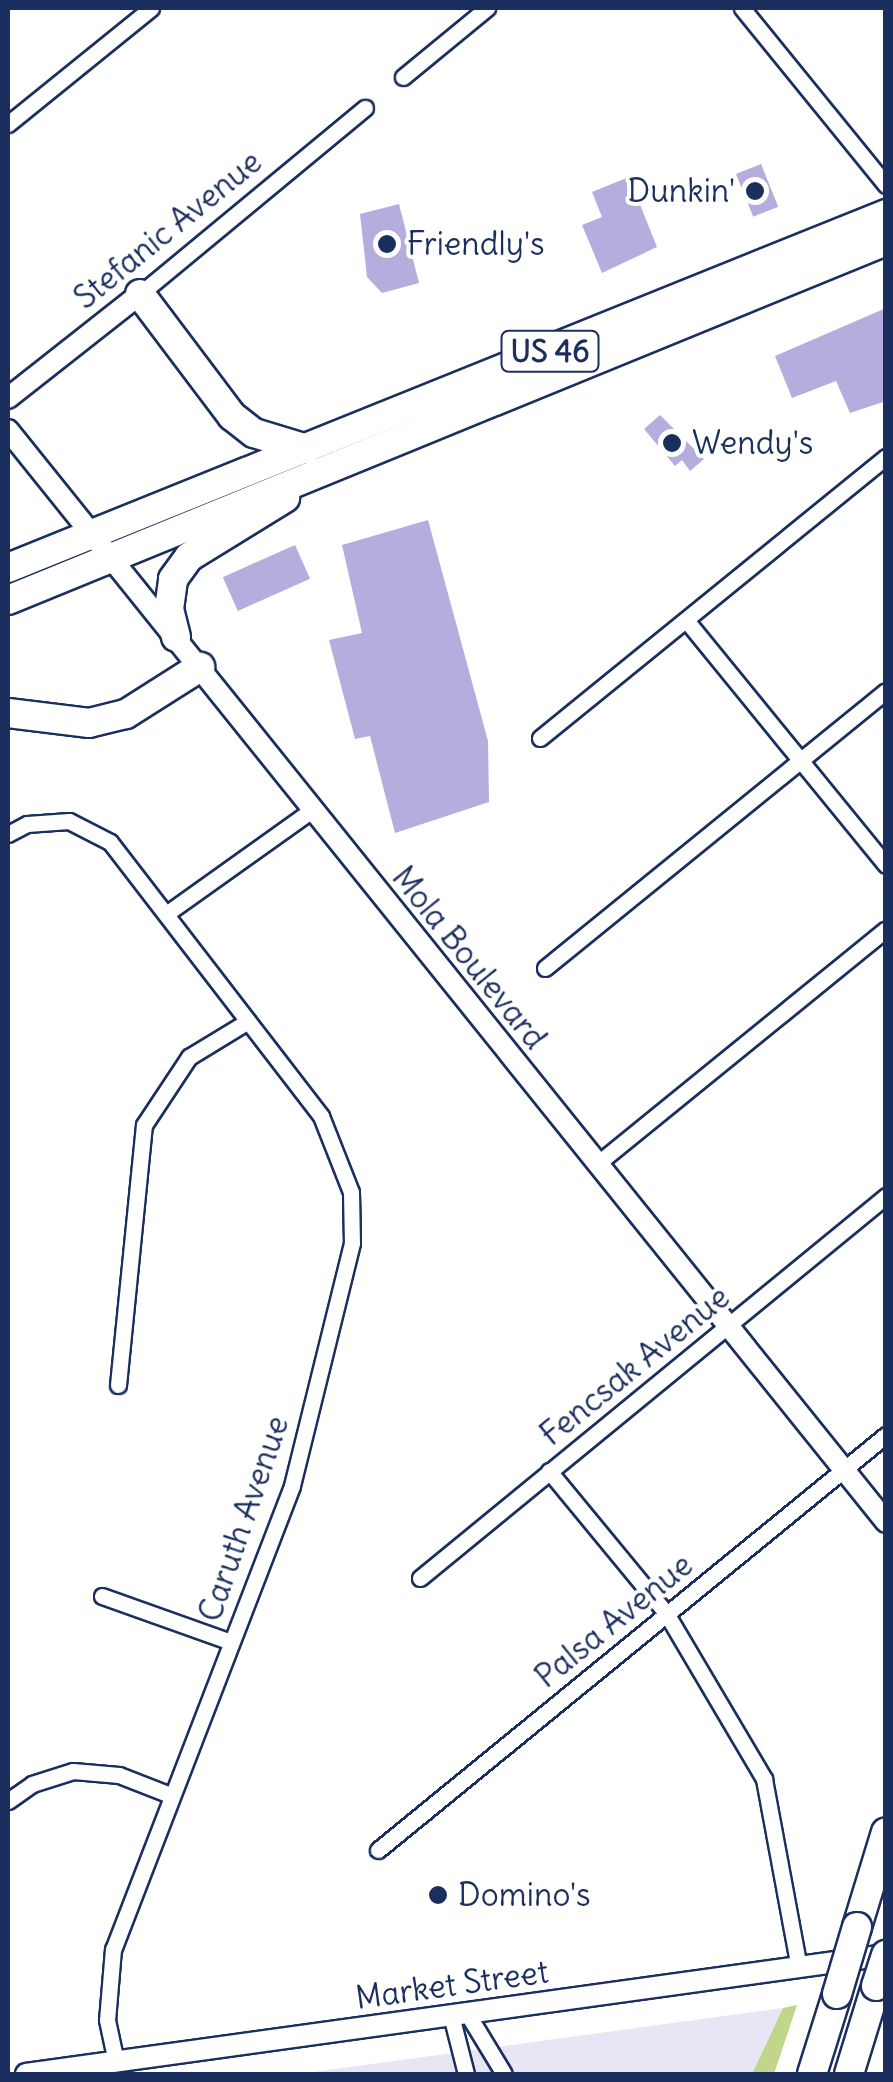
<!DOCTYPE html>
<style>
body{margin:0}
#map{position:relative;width:893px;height:2082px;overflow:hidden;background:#fff;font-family:Delius,sans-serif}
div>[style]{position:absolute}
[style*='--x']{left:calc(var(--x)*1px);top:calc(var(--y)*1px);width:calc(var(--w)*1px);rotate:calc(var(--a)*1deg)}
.built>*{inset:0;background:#e8e6f5}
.green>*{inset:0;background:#c1d68b}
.building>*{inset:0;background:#b4adde;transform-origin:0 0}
.roads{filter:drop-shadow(2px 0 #1b2f5e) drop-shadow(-2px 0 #1b2f5e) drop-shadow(0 2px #1b2f5e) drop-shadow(0 -2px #1b2f5e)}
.street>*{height:15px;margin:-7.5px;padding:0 7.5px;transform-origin:7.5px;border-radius:7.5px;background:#fff}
.secondary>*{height:20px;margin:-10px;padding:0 10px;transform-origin:10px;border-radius:10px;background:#fff}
.highway>*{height:28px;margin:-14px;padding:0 14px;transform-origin:14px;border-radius:14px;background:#fff}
.bridges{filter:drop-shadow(2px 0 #1b2f5e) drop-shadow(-2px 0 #1b2f5e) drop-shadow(0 2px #1b2f5e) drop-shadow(0 -2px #1b2f5e)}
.highway-bridge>*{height:28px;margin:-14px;padding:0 14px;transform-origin:14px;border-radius:14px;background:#fff}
.dots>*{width:28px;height:28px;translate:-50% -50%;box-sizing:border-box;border:5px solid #fff;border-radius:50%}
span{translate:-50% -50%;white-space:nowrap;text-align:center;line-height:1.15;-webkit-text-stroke:8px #fff;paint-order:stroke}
.shield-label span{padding:2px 8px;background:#fff;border:2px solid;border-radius:8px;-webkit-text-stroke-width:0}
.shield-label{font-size:30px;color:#1b2f5e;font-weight:700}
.poi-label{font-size:32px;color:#1b2f5e}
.right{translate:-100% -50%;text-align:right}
.left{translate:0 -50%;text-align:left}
.street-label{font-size:32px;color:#1b2f5e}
.frame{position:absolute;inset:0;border:10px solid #1b2f5e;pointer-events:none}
</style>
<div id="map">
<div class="built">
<i style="clip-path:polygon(783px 2008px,752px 2074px,298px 2074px)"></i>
</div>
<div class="green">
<i style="clip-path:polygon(797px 2005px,774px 2074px,752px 2074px,783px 2008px)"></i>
</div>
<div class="building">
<i style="left:761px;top:164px;width:46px;height:27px;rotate:68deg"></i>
<i style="clip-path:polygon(629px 177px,657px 247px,602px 273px,582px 225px,602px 217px,592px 192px)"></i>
<i style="clip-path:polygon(399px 204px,419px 283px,382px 293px,367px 277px,360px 214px)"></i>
<i style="clip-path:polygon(886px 308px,886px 401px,850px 413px,836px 381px,792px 398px,775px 356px)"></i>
<i style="clip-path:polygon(660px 415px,704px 459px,690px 471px,682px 460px,675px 466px,644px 429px)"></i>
<i style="clip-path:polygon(428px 520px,488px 741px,489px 802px,395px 833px,370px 736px,355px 739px,329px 640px,362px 633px,342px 545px)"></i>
<i style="left:295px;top:545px;width:37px;height:79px;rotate:66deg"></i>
</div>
<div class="roads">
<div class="street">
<i style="--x:742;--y:8;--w:228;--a:50.9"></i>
<i style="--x:403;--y:77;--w:109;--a:-39.4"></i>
<i style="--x:8;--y:124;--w:184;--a:-39"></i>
<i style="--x:140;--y:294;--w:292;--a:-39.6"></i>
<i style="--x:686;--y:620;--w:316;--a:50.8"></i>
<i style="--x:540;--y:738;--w:446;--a:-39.1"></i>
<i style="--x:8;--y:834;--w:21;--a:-28"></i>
<i style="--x:27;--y:824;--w:42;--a:-4.1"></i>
<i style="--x:69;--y:821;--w:46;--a:27.1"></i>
<i style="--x:110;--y:842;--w:346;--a:52.4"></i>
<i style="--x:321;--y:1116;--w:82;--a:68.5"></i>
<i style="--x:351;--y:1192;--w:51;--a:88.9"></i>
<i style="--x:352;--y:1243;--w:250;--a:103.9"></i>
<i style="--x:292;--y:1486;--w:496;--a:111.1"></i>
<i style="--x:113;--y:1949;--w:71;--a:94.8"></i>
<i style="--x:107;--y:2020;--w:43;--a:77.9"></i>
<i style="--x:166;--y:914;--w:179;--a:-35.5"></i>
<i style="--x:545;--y:968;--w:439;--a:-39.1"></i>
<i style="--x:597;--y:1164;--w:372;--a:-39.1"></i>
<i style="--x:118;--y:1385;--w:261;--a:-84.3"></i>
<i style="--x:144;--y:1125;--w:82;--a:-56.5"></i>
<i style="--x:189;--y:1057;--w:69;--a:-31.4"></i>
<i style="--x:549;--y:1471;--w:184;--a:50.5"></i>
<i style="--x:666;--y:1613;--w:193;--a:59.4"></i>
<i style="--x:764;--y:1779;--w:191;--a:79.5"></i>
<i style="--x:420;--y:1578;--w:603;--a:-39.34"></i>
<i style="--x:102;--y:1596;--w:137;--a:19.6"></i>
<i style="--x:8;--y:1801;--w:29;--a:-35"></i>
<i style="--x:32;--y:1784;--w:43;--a:-17.6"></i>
<i style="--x:73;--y:1771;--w:46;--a:5"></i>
<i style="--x:119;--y:1775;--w:55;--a:21.4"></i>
<i style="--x:378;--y:1850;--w:656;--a:-39.25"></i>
<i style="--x:467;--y:2013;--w:71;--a:58.8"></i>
<i style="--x:451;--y:2015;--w:61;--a:75.7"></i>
</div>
<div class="secondary">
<i style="--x:8;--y:398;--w:168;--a:-38.2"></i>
<i style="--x:8;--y:430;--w:1401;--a:51.2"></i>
<i style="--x:26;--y:2074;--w:868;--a:-7.88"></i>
</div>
<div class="highway">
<i style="--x:140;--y:294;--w:153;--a:53"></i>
<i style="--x:232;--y:416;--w:28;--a:38"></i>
<i style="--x:254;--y:433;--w:55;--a:16.8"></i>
<i style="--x:8;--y:568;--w:947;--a:-21.96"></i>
<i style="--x:8;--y:600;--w:949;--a:-22.24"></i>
<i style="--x:176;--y:637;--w:29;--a:-104"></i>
<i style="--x:169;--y:609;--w:30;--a:-82"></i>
<i style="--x:173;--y:579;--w:27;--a:-54"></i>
<i style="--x:189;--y:557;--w:113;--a:-31.6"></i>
<i style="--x:8;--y:713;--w:82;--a:7"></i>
<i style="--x:89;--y:723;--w:38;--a:-14"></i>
<i style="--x:126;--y:714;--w:88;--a:-32.4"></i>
<i style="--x:857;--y:1927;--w:99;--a:-73"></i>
<i style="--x:812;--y:2074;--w:84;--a:-72.6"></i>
<i style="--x:849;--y:2074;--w:92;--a:-72.9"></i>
</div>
</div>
<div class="bridges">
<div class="highway-bridge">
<i style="--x:876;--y:1986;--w:33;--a:-72"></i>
<i style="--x:837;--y:1994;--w:70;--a:-73.4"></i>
</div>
</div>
<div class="dots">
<i style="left:755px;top:191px;background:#1b2f5e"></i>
<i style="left:387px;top:244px;background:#1b2f5e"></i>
<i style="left:672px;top:443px;background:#1b2f5e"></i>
<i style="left:438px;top:1895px;background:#1b2f5e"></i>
</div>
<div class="shield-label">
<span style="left:550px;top:351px">US 46</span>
</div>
<div class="poi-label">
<span class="right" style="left:735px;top:191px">Dunkin'</span>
<span class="left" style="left:407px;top:244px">Friendly's</span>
<span class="left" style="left:692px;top:443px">Wendy's</span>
<span class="left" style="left:458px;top:1895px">Domino's</span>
</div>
<div class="street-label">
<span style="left:168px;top:230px;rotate:-39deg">Stefanic Avenue</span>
<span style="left:469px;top:958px;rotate:51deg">Mola Boulevard</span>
<span style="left:635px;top:1366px;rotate:-39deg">Fencsak Avenue</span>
<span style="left:244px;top:1519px;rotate:-71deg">Caruth Avenue</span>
<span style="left:614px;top:1621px;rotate:-39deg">Palsa Avenue</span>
<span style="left:452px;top:1985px;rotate:-8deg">Market Street</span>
</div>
<div class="frame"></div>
</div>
